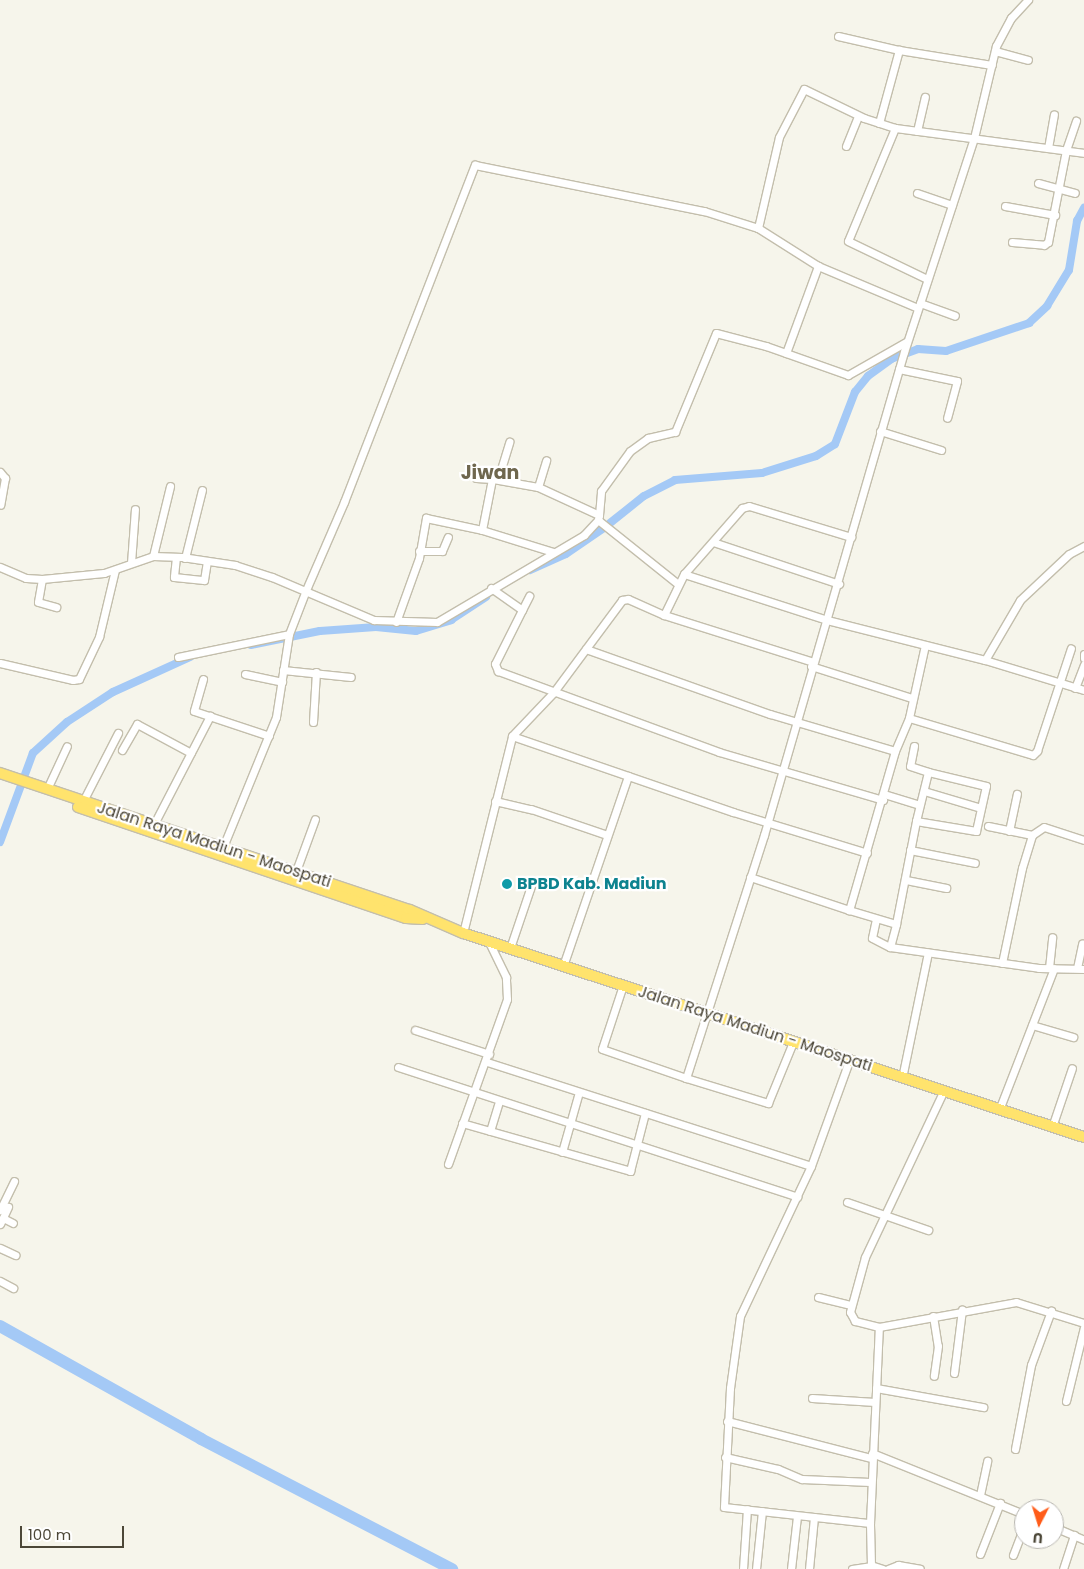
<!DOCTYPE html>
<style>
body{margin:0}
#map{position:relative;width:1084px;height:1569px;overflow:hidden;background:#f6f5eb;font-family:Poppins,sans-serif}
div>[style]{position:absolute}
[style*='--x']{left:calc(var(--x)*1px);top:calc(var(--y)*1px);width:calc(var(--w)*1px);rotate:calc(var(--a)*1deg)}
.canal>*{height:8px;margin:-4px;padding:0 4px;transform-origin:4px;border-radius:4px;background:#a4c9f6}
.river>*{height:12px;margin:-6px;padding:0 6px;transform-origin:6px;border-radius:6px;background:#a4c9f6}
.roads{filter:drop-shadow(1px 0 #c3beac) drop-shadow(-1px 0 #c3beac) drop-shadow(0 1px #c3beac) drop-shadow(0 -1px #c3beac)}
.minor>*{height:7px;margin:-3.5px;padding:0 3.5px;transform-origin:3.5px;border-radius:3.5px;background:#fff}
.highway>*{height:10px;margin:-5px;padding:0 5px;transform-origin:5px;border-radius:5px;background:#ffe36d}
.dots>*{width:14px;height:14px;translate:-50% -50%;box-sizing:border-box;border:2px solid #fff;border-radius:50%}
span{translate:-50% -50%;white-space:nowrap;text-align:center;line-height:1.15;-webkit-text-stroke:4.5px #fff;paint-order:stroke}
.street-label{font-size:16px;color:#4c4738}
.culture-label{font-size:16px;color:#0d838f;font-weight:700}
.left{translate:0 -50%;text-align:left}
.quarter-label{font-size:19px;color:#6f674e;font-weight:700}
.north{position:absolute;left:1014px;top:1499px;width:50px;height:50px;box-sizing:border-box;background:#fff;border:1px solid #b7b5af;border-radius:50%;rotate:185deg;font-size:14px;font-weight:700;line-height:20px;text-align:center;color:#4c4738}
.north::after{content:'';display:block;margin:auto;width:18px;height:22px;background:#ff5c19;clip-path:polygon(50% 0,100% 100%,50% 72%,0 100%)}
.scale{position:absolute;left:20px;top:1526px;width:104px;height:22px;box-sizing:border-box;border:2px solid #4c4738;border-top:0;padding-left:6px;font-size:15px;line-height:18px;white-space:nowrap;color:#4c4738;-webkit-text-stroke:4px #fff;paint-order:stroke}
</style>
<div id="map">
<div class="canal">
<i style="--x:610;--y:523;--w:43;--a:-38.5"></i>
<i style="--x:644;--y:496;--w:35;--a:-27"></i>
<i style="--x:675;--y:480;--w:87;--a:-4.6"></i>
<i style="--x:762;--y:473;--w:57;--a:-17.5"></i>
<i style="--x:816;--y:456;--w:22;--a:-32"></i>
<i style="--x:835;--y:444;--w:56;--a:-69"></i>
<i style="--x:855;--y:392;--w:21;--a:-51"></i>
<i style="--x:868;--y:376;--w:29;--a:-36"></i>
<i style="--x:891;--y:359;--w:29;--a:-20"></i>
<i style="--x:918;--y:349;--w:28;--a:4"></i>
<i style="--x:946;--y:351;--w:88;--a:-18.6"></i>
<i style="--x:1029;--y:323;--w:25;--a:-43"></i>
<i style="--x:1047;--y:306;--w:42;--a:-58.6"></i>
<i style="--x:1069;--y:270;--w:50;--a:-80.7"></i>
<i style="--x:1077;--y:221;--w:15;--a:-62"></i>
<i style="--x:530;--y:570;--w:39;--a:-24"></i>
<i style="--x:566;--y:554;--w:46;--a:-34.4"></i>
<i style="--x:251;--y:645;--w:70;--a:-11.5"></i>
<i style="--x:320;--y:631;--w:56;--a:-4.1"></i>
<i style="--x:376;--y:627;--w:40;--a:5.7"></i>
<i style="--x:416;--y:631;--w:37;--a:-17"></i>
<i style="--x:451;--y:620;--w:42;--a:-33.3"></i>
<i style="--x:0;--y:842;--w:95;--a:-69.7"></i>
<i style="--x:33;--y:753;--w:46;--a:-42.4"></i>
<i style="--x:67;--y:722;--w:55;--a:-33.1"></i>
<i style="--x:113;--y:692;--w:85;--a:-24.4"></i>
</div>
<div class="river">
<i style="--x:0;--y:1326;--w:231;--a:29.3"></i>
<i style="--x:201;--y:1439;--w:283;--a:27.4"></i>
</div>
<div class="roads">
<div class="minor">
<i style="--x:838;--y:36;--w:63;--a:12.9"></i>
<i style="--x:899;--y:50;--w:94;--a:9.2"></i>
<i style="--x:995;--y:51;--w:34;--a:15"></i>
<i style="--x:879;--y:123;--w:76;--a:-74.7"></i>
<i style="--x:895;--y:128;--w:122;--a:112.6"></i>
<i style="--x:848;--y:241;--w:88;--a:25.7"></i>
<i style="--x:917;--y:131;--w:35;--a:-77"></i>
<i style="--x:846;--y:146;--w:32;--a:-68"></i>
<i style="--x:1048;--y:148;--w:34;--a:-80"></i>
<i style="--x:1038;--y:183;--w:38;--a:15"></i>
<i style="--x:917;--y:193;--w:37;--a:19"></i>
<i style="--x:1005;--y:206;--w:51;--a:10.2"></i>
<i style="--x:758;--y:228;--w:93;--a:-77"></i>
<i style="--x:779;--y:137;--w:54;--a:-62.5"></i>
<i style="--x:804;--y:89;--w:67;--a:25.8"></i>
<i style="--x:864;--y:118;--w:33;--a:18"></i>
<i style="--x:895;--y:128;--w:191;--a:7.5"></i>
<i style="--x:1012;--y:242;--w:32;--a:5"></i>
<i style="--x:1044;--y:245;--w:5;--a:-37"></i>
<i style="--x:1048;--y:242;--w:94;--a:-78.9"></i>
<i style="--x:1066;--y:150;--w:31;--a:-71"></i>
<i style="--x:920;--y:303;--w:37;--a:20"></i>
<i style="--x:786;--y:353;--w:93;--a:-69.8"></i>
<i style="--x:899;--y:369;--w:59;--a:11.7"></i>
<i style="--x:957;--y:381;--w:38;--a:105"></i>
<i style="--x:880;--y:431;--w:64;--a:17.3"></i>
<i style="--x:0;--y:472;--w:8;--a:50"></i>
<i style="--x:5;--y:478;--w:27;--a:100"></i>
<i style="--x:476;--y:478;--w:16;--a:4"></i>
<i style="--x:492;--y:479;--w:52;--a:101.1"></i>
<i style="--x:498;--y:479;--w:39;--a:-73"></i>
<i style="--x:538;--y:487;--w:28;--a:-73"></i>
<i style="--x:599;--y:515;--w:24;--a:-85"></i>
<i style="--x:601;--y:491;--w:49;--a:-54.1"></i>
<i style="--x:630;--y:451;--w:22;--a:-36"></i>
<i style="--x:648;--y:438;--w:28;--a:-13"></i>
<i style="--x:675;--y:432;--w:107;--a:-67.5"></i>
<i style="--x:716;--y:333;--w:52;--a:14.6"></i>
<i style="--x:766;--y:346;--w:87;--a:19.5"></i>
<i style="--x:848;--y:375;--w:67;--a:-29.6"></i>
<i style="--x:598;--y:520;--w:102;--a:38.7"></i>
<i style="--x:713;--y:542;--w:133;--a:18.4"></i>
<i style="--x:419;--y:551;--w:23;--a:0"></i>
<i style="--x:442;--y:551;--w:15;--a:-67"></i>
<i style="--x:153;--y:556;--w:72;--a:-76.3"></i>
<i style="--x:176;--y:557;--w:20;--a:96"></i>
<i style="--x:174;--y:577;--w:30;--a:6"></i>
<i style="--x:204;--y:580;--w:19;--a:-81"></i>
<i style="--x:185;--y:558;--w:70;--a:-76"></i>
<i style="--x:131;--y:563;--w:54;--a:-85.8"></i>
<i style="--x:0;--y:567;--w:28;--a:23"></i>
<i style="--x:26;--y:578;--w:16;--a:4"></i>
<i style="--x:42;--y:579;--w:62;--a:-5.5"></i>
<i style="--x:104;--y:573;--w:52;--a:-19.1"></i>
<i style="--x:153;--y:556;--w:29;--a:2"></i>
<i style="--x:182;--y:557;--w:54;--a:8.6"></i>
<i style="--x:235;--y:565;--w:39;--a:18"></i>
<i style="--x:272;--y:577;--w:111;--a:22.9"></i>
<i style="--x:374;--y:620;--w:63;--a:1.8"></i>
<i style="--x:437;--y:622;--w:171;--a:-30.6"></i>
<i style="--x:584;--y:535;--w:21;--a:-47"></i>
<i style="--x:598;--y:520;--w:5;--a:-79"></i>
<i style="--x:599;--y:515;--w:67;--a:-155.3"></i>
<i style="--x:538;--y:487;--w:47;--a:-170.1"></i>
<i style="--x:684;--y:574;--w:150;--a:17.8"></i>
<i style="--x:827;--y:620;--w:163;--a:14.2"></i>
<i style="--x:985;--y:660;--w:69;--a:-59.7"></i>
<i style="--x:1020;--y:600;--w:67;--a:-43.2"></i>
<i style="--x:1069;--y:554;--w:17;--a:-28"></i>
<i style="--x:42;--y:579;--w:23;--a:100"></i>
<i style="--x:38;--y:602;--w:19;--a:16"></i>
<i style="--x:491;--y:588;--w:38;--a:35"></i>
<i style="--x:522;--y:610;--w:60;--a:116.6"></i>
<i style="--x:495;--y:664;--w:8;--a:67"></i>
<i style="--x:498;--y:671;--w:235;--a:20.1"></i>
<i style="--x:719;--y:752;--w:171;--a:16.3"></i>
<i style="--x:522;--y:610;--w:16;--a:-63"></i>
<i style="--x:664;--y:615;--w:46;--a:-64"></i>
<i style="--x:684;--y:574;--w:88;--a:-48.7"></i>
<i style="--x:742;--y:508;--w:7;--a:-16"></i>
<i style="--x:749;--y:506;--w:107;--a:16.9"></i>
<i style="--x:396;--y:622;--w:68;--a:-70.2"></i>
<i style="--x:419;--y:558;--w:41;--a:-80.1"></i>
<i style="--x:426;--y:518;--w:57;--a:12.1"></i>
<i style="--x:482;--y:530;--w:74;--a:17.2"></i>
<i style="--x:925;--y:645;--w:75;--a:102.4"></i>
<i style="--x:909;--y:718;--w:36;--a:113"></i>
<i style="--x:895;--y:751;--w:166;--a:106.1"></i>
<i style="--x:849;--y:910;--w:49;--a:16.6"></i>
<i style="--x:896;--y:924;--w:105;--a:-79"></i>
<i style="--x:916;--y:821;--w:61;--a:9.5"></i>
<i style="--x:976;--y:831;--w:46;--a:-77.5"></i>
<i style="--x:986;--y:786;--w:60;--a:-166.4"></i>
<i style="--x:586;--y:649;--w:195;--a:19.5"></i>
<i style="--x:770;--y:714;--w:130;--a:16.5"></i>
<i style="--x:1084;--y:654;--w:4;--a:90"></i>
<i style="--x:178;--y:657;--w:113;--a:-11.7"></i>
<i style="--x:985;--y:660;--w:103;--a:16.9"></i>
<i style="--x:0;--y:663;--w:75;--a:13.1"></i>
<i style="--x:73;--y:680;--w:6;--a:-9"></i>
<i style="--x:79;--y:679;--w:47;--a:-64.5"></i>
<i style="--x:99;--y:637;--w:69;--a:-76.6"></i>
<i style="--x:811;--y:666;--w:106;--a:17.6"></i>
<i style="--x:283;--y:670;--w:68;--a:5.9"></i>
<i style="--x:245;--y:674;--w:38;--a:12"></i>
<i style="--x:203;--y:679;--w:33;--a:106"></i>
<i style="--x:194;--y:711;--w:79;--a:18.4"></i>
<i style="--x:1075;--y:688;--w:25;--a:-69"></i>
<i style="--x:909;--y:718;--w:129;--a:16.6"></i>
<i style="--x:1033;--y:755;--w:6;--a:-45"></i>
<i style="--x:1037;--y:751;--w:108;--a:-71.7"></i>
<i style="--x:313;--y:722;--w:50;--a:-86.6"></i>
<i style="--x:512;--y:736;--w:234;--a:19"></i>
<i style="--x:733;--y:812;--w:140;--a:17"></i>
<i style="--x:914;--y:746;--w:20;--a:101"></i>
<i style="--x:910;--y:766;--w:19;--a:18"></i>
<i style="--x:928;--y:772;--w:50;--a:103.8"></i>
<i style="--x:122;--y:750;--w:30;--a:-60"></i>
<i style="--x:137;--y:724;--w:61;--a:28.2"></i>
<i style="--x:47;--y:789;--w:47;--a:-65.1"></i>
<i style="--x:924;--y:791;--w:59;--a:16.6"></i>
<i style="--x:884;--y:794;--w:37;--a:17"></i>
<i style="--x:495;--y:801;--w:37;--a:13"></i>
<i style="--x:531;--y:809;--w:80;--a:18.9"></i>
<i style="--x:81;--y:805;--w:81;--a:-62.8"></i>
<i style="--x:154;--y:824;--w:122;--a:-62.6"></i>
<i style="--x:988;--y:826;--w:45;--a:11.6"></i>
<i style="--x:1032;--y:835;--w:14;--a:-34"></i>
<i style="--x:1044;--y:827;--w:42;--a:18"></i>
<i style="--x:1009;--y:831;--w:38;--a:-78"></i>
<i style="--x:223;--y:847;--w:140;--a:-67.8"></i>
<i style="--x:276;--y:717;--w:84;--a:-81.1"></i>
<i style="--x:289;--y:634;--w:47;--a:-68.9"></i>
<i style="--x:306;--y:590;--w:96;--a:-66.6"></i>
<i style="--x:344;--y:502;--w:362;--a:-68.8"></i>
<i style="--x:475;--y:165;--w:234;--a:11.4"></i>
<i style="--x:704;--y:211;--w:57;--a:17.5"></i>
<i style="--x:758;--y:228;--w:71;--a:32.3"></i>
<i style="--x:818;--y:266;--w:108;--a:22.8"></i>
<i style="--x:910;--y:850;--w:66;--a:11.3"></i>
<i style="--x:296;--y:871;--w:55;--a:-69.9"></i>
<i style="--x:750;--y:877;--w:104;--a:18.4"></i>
<i style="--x:906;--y:880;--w:41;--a:11.3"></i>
<i style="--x:876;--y:919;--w:19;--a:102"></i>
<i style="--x:872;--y:938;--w:20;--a:27"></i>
<i style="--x:890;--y:947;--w:150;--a:8"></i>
<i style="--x:1039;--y:968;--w:45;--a:1.3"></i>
<i style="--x:463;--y:933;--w:203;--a:-76"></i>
<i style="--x:512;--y:736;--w:59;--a:-46.4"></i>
<i style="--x:553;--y:693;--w:116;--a:-53.4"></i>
<i style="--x:622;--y:600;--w:6;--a:-9"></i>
<i style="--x:628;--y:599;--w:39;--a:24"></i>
<i style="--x:664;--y:615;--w:156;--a:17.5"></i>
<i style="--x:890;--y:947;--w:24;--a:-75"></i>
<i style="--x:510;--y:948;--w:69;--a:-71.3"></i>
<i style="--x:1002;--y:963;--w:97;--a:-78.1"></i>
<i style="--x:1022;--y:868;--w:34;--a:-73"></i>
<i style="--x:563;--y:966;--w:201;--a:-71.1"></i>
<i style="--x:1049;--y:968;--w:31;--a:-84"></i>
<i style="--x:1077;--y:968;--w:25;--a:-78"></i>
<i style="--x:623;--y:985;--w:67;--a:108.2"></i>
<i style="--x:602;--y:1049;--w:89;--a:19"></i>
<i style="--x:686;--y:1078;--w:255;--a:-72.2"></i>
<i style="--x:764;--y:835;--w:503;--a:-73.84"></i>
<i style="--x:904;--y:352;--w:225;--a:-71.9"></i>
<i style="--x:974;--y:138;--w:95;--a:-76.6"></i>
<i style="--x:996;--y:46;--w:32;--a:-62"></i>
<i style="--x:1011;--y:18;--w:25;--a:-47"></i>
<i style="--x:1032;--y:1025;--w:43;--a:16.3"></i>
<i style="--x:415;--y:1030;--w:78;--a:18"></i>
<i style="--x:849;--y:1061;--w:112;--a:109.9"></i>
<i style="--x:811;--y:1166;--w:166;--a:115.3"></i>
<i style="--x:740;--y:1316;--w:73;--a:97.9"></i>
<i style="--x:730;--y:1388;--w:119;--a:92.9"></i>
<i style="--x:724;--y:1507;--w:147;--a:6.3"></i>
<i style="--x:487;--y:1062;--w:340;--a:17.8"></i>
<i style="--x:398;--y:1067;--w:420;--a:18"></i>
<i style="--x:686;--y:1078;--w:86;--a:17"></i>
<i style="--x:768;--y:1103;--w:66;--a:-67.7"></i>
<i style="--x:902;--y:1078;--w:128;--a:-78.3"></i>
<i style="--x:999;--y:1110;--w:152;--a:-68.8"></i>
<i style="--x:462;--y:1123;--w:175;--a:15.9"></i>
<i style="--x:630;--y:1171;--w:60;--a:-75.5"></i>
<i style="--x:1052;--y:1127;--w:62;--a:-71.3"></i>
<i style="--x:490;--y:1131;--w:30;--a:-73"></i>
<i style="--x:562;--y:1152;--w:62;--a:-74.2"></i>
<i style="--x:448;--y:1164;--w:175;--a:-70.3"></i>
<i style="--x:507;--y:999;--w:22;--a:-93"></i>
<i style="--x:506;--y:977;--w:39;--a:-116"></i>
<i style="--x:847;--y:1202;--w:86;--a:19.1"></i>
<i style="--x:0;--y:1210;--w:32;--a:-64"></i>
<i style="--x:3;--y:1218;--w:11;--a:27"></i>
<i style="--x:0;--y:1224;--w:19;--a:-65"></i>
<i style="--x:0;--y:1248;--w:17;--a:25"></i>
<i style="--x:0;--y:1281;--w:15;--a:28"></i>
<i style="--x:818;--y:1297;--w:34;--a:14"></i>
<i style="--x:933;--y:1316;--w:30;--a:81"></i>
<i style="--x:938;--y:1346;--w:30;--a:98"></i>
<i style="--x:879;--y:1327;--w:139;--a:-10.3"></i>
<i style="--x:1016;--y:1302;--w:71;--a:17.2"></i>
<i style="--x:954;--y:1373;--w:64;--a:-82.8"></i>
<i style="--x:876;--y:1388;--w:109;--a:10.1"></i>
<i style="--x:812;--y:1398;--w:63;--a:3.6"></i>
<i style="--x:1066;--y:1401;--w:76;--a:-76.3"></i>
<i style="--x:727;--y:1421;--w:149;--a:14.4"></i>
<i style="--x:1015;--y:1449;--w:86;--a:-79.2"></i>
<i style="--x:1031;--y:1365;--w:58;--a:-69.7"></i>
<i style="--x:872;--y:1453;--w:164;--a:21.9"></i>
<i style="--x:725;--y:1457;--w:54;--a:12.8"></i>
<i style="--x:778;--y:1469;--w:26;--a:23"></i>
<i style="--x:802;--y:1479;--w:68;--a:2.5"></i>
<i style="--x:980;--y:1495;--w:35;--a:-78"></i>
<i style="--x:1054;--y:1527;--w:33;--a:23"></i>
<i style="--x:980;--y:1554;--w:55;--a:-68.6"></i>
<i style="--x:1013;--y:1555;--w:30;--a:-69"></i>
<i style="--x:743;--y:1569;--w:60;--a:-86.2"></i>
<i style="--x:756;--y:1569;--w:58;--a:-84.1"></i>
<i style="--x:791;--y:1569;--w:53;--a:-83.5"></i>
<i style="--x:809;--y:1569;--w:52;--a:-84.5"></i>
<i style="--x:852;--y:1569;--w:20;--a:-9"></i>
<i style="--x:883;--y:1569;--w:13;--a:-162"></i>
<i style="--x:871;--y:1565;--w:42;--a:-91.4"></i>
<i style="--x:870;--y:1523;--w:196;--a:-87.4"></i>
<i style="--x:879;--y:1327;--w:25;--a:-166"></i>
<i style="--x:855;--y:1321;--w:10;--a:-119"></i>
<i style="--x:850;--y:1312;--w:57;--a:-74.7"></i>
<i style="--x:865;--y:1257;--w:183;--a:-64.7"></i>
<i style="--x:888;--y:1569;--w:11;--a:-22"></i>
<i style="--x:898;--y:1565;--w:22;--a:10"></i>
<i style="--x:1063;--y:1569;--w:36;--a:-72"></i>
</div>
<div class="highway">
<i style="--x:0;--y:773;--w:432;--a:18.5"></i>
<i style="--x:410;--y:910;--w:58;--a:23.5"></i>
<i style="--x:463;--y:933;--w:654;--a:18.19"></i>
<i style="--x:78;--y:807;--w:346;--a:18.7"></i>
<i style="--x:406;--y:918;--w:17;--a:3"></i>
</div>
</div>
<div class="dots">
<i style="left:507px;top:884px;background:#0f9aa8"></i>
</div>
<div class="street-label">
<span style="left:214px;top:845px;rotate:18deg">Jalan Raya Madiun - Maospati</span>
<span style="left:755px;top:1029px;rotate:18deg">Jalan Raya Madiun - Maospati</span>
</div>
<div class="culture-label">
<span class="left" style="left:517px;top:884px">BPBD Kab. Madiun</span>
</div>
<div class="quarter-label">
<span style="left:490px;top:473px">Jiwan</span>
</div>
<div class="north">U</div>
<div class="scale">100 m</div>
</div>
